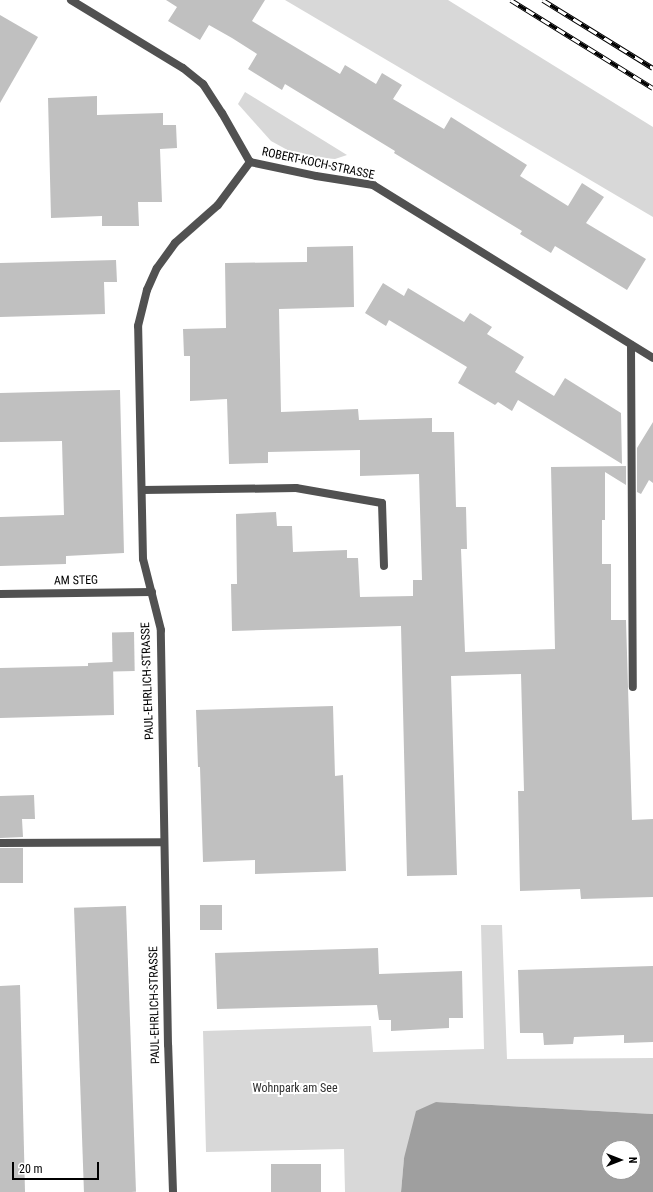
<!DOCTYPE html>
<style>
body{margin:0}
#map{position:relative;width:653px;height:1192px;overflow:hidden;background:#fff;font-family:"Roboto Condensed",sans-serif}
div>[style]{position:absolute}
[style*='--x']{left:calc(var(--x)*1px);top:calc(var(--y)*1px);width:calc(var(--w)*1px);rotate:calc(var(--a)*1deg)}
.green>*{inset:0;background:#d8d8d8}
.water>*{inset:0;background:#9f9f9f}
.building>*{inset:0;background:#c0c0c0;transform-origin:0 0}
.lane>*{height:8px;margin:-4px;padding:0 4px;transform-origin:4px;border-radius:4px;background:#515151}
.street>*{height:8px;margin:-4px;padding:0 4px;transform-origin:4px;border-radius:4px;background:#515151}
.rail>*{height:4.5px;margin-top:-2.25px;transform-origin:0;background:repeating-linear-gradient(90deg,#fff 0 9px,#000 0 18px);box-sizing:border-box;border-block:1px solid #000}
span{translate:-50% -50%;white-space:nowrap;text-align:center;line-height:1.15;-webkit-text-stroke:4px #fff;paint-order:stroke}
.street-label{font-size:12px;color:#000}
.park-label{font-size:12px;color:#2f2f2f}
.north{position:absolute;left:601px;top:1140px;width:40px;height:40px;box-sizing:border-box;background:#fff;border:1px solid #999;border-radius:50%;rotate:90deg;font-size:11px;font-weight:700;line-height:16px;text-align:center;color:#000}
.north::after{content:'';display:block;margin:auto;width:14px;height:18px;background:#000;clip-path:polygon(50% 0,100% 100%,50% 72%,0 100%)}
.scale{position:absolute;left:12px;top:1162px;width:87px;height:18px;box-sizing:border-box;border:2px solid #000;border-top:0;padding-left:5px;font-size:12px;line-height:14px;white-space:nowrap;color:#000;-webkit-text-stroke:3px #fff;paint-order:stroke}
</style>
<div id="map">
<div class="green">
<i style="clip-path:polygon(285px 0,448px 0,653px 127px,653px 217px)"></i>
<i style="clip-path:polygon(245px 92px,347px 155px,335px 159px,310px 157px,293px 153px,271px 141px,238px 104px)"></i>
<i style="clip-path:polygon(481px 925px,502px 925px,507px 1059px,653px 1058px,653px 1114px,436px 1102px,404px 1158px,401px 1192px,345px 1192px,344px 1149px,206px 1152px,203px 1031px,371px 1026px,373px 1052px,484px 1049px)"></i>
</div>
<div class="water">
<i style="clip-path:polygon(evenodd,436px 1102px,653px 1114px,653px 1192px,401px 1192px,404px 1158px,416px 1111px,436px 1102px,609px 1148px,633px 1148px,633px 1172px,609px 1172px,609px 1148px)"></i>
</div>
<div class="building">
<i style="clip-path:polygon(166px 0,265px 0,252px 21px,340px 74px,345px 65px,376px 84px,382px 73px,402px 85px,393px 99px,444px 129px,451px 117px,527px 165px,520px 176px,568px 206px,582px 183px,604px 197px,586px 223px,646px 259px,627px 290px,555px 246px,551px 253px,520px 234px,522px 231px,394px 153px,395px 151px,285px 84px,282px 90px,248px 69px,257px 54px,232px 38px,209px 25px,200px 40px,168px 21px,177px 7px)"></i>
<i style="clip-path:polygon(0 15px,38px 37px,0 103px)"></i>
<i style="clip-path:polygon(97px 96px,97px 115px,163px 113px,163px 125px,176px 125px,177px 148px,160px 149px,162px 202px,138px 202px,139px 226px,102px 226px,102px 216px,51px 218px,48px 98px)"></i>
<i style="clip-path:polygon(353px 246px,354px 307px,279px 309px,281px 412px,358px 409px,359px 420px,432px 418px,432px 432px,454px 432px,456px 507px,466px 507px,467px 549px,461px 549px,465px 652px,555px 649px,551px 467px,626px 466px,626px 485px,605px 472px,605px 520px,602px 520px,602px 564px,611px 564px,611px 620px,626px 620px,632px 820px,653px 819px,653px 897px,581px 899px,580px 889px,520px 891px,518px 791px,524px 791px,521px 674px,451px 676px,457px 875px,407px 876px,401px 626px,232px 631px,231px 584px,237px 584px,236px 514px,276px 512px,277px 526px,292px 526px,293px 552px,347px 550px,347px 558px,358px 558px,360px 597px,413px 596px,413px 580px,422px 580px,419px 474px,360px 476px,360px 450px,268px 452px,268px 463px,229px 464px,227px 399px,190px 401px,190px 356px,184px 356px,183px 329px,226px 328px,225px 263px,307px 262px,307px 247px)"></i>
<i style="clip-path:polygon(116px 260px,117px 282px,104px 282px,105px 314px,0 317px,0 263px)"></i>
<i style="clip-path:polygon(383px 283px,404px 296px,408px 288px,464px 322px,470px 313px,492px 327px,487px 334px,524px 357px,515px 372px,554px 396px,565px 378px,621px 413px,622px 464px,518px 400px,512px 411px,498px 402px,495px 405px,458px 383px,467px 367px,389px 320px,386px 326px,365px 313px)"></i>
<i style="clip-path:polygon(120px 390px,124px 553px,66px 556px,66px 564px,0 566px,0 517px,64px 515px,62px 441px,0 442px,0 393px)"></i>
<i style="clip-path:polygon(653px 422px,653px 483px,649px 480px,641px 494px,637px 492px,637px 448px)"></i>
<i style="left:134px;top:632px;width:39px;height:22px;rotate:89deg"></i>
<i style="clip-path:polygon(113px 662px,114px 715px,0 718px,0 668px,88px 666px,88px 663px)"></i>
<i style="clip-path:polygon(333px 706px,335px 776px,343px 775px,346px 871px,255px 874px,255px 860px,203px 862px,200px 767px,198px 767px,196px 710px)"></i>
<i style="clip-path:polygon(34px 795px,35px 819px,22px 819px,23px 837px,0 838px,0 796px)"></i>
<i style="left:0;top:848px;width:23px;height:35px"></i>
<i style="left:200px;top:905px;width:22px;height:25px"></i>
<i style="left:126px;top:906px;width:286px;height:52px;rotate:88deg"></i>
<i style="clip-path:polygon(378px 948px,379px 974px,462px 971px,463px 1018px,449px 1018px,449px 1028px,391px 1031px,391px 1020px,379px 1020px,377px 1005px,217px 1009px,215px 953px)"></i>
<i style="clip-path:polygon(653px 966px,653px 1042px,624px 1043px,624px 1035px,574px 1037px,573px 1044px,544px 1045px,543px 1033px,520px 1033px,518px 970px)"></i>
<i style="clip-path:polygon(20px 985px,25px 1192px,0 1192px,0 986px)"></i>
<i style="left:321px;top:1164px;width:28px;height:50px;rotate:90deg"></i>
</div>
<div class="lane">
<i style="--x:631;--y:345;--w:342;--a:89.7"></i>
<i style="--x:142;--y:490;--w:154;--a:-0.7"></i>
<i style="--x:296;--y:488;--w:87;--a:9.9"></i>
<i style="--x:382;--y:503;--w:63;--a:88.2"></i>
<i style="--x:0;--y:843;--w:164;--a:-0.3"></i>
</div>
<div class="street">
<i style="--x:71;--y:0;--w:131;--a:31.3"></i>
<i style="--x:183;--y:68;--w:26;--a:39"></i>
<i style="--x:203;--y:84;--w:35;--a:57"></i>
<i style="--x:222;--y:113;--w:56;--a:60.3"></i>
<i style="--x:250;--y:162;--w:67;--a:12"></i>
<i style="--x:316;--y:176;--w:58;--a:9"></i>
<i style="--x:373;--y:185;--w:329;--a:31.7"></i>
<i style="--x:0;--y:594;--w:152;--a:-0.8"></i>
<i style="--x:173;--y:1192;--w:147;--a:-91.9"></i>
<i style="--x:168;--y:1045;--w:415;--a:-91"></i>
<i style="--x:161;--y:630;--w:73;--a:-104.2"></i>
<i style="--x:143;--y:559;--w:233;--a:-91.2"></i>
<i style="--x:138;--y:326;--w:37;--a:-76"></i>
<i style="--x:147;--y:290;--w:24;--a:-66"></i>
<i style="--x:157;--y:268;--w:31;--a:-54"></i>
<i style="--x:175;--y:243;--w:57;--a:-41.5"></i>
<i style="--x:218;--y:205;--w:54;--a:-53.3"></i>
</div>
<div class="rail">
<i style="--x:511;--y:0;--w:167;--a:31.8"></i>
<i style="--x:543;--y:0;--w:129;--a:31.7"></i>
</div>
<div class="street-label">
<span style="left:318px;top:164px;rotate:12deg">ROBERT-KOCH-STRASSE</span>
<span style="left:76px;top:581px;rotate:-1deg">AM STEG</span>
<span style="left:148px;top:681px;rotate:-92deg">PAUL-EHRLICH-STRASSE</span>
<span style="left:155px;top:1005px;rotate:-91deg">PAUL-EHRLICH-STRASSE</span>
</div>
<div class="park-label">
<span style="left:295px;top:1089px">Wohnpark am See</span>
</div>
<div class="north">N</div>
<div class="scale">20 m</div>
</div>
